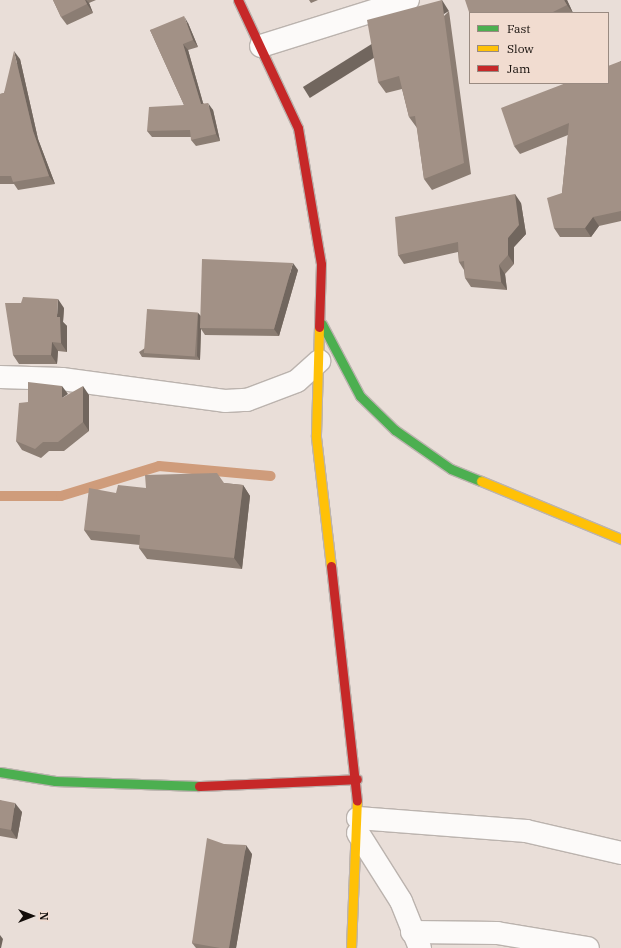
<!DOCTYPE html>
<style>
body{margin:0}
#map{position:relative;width:621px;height:948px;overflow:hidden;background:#e9ded8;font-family:"IBM Plex Serif",serif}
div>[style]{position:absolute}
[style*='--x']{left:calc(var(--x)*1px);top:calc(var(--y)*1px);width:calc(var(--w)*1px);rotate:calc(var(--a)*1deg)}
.stream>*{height:10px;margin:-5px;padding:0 5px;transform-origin:5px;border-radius:5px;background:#cf9c7b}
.roads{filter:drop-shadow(1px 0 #bbb3ae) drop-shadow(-1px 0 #bbb3ae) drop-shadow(0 1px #bbb3ae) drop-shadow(0 -1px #bbb3ae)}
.street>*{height:22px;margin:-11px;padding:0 11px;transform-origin:11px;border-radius:11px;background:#fcfaf9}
.fast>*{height:9px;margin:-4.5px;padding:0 4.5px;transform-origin:4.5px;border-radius:4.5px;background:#4caf50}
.slow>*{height:9px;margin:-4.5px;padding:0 4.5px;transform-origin:4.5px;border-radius:4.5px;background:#ffc107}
.jam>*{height:9px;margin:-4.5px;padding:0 4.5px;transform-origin:4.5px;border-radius:4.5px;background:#c62828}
.wall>*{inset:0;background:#8b7d73}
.shaded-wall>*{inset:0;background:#71665e;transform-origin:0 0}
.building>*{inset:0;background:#a29186;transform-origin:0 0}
span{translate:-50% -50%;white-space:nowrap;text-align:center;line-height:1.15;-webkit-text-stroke:4px #f1dcd0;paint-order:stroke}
.legend{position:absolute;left:469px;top:12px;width:140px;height:72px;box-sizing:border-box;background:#f1dcd0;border:1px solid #998a81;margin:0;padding:5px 7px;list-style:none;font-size:12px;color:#140e0a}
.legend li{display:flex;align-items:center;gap:8px;height:20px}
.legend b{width:20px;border:1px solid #998a81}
.north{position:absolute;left:12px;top:896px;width:40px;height:40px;-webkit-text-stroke:3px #f1dcd0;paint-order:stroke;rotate:90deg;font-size:11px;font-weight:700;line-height:16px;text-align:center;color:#140e0a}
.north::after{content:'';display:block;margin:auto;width:14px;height:18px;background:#140e0a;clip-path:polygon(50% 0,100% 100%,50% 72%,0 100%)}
</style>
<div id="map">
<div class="stream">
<i style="--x:0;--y:496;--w:61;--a:0"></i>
<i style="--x:61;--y:496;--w:102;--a:-17"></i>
<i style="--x:159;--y:466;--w:112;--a:5.1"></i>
</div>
<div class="roads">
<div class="street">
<i style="--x:261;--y:46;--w:154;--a:-17.4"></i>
<i style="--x:0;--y:377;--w:62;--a:1.8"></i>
<i style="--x:62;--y:379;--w:164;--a:7.7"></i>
<i style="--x:225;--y:401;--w:22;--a:-3"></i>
<i style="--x:247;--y:400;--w:53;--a:-20.8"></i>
<i style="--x:297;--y:381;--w:30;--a:-42"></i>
<i style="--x:358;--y:818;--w:169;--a:4.4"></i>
<i style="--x:526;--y:831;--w:98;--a:13"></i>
<i style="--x:358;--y:833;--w:80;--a:57.7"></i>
<i style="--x:401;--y:901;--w:51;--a:68"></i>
<i style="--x:412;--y:932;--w:85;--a:0.7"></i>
<i style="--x:497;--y:933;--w:92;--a:9.4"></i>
</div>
<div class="fast">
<i style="--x:322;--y:324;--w:81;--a:62.2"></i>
<i style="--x:360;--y:396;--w:49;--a:44.2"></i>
<i style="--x:395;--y:430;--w:68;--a:34.9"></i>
<i style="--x:451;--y:469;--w:32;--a:22"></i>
<i style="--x:0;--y:772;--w:56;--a:9.3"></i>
<i style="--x:55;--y:781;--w:144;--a:2"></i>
</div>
<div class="slow">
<i style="--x:319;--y:327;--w:110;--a:91.6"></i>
<i style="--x:316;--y:437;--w:130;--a:83.4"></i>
<i style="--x:481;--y:481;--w:152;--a:22.5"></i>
<i style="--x:351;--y:948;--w:147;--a:-87.7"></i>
</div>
<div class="jam">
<i style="--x:238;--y:0;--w:141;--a:64.9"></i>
<i style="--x:298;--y:128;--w:138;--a:80.4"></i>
<i style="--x:321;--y:264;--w:63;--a:91.8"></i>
<i style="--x:331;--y:566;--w:236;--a:83.7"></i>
<i style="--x:199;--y:786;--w:158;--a:-2.5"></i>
</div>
</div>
<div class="wall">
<i style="clip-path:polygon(53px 0,96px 0,89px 3px,93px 13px,67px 25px,61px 17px)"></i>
<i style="clip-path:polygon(309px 0,318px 0,311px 3px)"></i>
<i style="clip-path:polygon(567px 0,573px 13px,470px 13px)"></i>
<i style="clip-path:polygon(449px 11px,471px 174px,432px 190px,424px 179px,417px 128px,409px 117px,402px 89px,386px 93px,378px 82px)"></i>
<i style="clip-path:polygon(188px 23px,198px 47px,188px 50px,203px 103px,213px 110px,220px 141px,196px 146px,191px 140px,191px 137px,152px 137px,147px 131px,184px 105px,150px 30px)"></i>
<i style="clip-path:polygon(20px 59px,38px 139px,55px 184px,18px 190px,14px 184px,0 184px,0 94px,4px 93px)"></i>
<i style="clip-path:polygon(621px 61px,621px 221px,599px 226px,591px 237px,560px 237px,554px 228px,562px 193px,568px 135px,520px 154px,514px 146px)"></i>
<i style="clip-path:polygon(521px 203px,526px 234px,514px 247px,514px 264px,505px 274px,507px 290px,471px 287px,465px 278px,464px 270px,459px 262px,458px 252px,404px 264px,398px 255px)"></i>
<i style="clip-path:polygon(298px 270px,279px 336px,205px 335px,201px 329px,200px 360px,142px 357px,139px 352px,198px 313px,201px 316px)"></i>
<i style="clip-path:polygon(64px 308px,63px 322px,67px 326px,67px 352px,58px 351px,57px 364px,19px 364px,13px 355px)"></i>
<i style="clip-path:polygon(68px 395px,89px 395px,89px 431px,64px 451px,49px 451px,41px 458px,22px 450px,16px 441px)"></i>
<i style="clip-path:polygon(224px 483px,243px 485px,250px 496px,242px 569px,147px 559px,139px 548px,140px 545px,91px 540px,84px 530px,146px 488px)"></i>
<i style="clip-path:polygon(0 800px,22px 812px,17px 839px,0 836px)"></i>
<i style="clip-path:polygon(224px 844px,252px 854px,236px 948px,196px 948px,192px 943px)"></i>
</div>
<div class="shaded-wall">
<i style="clip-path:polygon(85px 0,86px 0,89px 3px,93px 13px,87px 4px)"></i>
<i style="left:442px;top:0;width:13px;height:164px;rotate:58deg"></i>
<i style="clip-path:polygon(564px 0,567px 0,573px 13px,567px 5px)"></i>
<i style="clip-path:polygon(184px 16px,188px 23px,198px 47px,193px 40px)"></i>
<i style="clip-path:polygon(183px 44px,188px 50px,205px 110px,201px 104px)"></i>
<i style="clip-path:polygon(14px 51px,20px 59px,38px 139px,55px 184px,49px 176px,33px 131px)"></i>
<i style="clip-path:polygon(208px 103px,213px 110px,220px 141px,216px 134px)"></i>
<i style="clip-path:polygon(515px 194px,521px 203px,526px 234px,514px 247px,514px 264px,508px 255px,508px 238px)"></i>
<i style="clip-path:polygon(593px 217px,599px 226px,591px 237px,585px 228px)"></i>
<i style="clip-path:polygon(293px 263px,298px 270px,279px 336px,274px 329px)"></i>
<i style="clip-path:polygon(499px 265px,505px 274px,507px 290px,501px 282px)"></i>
<i style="clip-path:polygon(58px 299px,64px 308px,63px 322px,67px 326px,67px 352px,61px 343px,57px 317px)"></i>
<i style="clip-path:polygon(198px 313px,202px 318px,200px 328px,201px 329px,200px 360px,197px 356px)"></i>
<i style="clip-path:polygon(52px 342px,58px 351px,57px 364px,51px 355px)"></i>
<i style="clip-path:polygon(62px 386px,68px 394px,62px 398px)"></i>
<i style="clip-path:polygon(83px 386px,89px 395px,89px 431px,83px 422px)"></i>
<i style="clip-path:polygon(243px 485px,250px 496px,242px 569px,234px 558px)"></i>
<i style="clip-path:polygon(15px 803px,22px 812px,17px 839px,11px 830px)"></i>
<i style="clip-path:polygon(246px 845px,252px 854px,236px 948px,229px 948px)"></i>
<i style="clip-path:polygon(0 935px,3px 939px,1px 948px,0 948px)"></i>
</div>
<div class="building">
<i style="clip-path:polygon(53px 0,85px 0,87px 4px,61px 17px)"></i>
<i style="clip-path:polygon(442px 0,464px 163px,424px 179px,415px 116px,409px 117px,399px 76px,378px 82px,367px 20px)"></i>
<i style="clip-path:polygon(465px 0,564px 0,567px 5px,551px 13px,470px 13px,470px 15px)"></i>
<i style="clip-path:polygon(184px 16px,193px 40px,183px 44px,201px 104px,208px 103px,216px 134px,191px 140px,190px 130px,147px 131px,149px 107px,184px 105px,150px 30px)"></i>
<i style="clip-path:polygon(14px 51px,33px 131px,49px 176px,13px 182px,11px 176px,0 176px,0 94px,4px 93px)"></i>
<i style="clip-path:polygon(621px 61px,621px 211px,593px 217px,585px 228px,554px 228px,547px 198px,562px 193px,569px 123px,514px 146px,501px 108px,566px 83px,608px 83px,608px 66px)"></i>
<i style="clip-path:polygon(515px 194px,519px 225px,508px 238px,508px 255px,499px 265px,501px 282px,465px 278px,464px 261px,459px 262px,458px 242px,398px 255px,395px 217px)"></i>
<i style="clip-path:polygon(202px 259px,293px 263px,274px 329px,200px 328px)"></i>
<i style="clip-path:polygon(23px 297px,58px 299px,57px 317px,60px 317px,61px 343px,52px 342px,51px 355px,13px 355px,5px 303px,21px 303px)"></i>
<i style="left:147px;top:309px;width:51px;height:44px;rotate:4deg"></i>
<i style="clip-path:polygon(28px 382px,62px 386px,62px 398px,83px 386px,83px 422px,58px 442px,43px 442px,35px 449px,16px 441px,19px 403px,28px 402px)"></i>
<i style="clip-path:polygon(217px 473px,224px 483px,243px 485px,234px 558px,139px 548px,140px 535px,84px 530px,89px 488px,116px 493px,118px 485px,146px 488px,145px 475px)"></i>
<i style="clip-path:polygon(0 800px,15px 803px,11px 830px,0 828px)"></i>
<i style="clip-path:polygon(207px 838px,224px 844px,246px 845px,229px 948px,220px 948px,192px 943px)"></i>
</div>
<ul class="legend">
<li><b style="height:5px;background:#4caf50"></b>Fast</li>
<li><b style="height:5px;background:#ffc107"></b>Slow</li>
<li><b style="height:5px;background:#c62828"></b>Jam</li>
</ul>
<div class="north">N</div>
</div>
